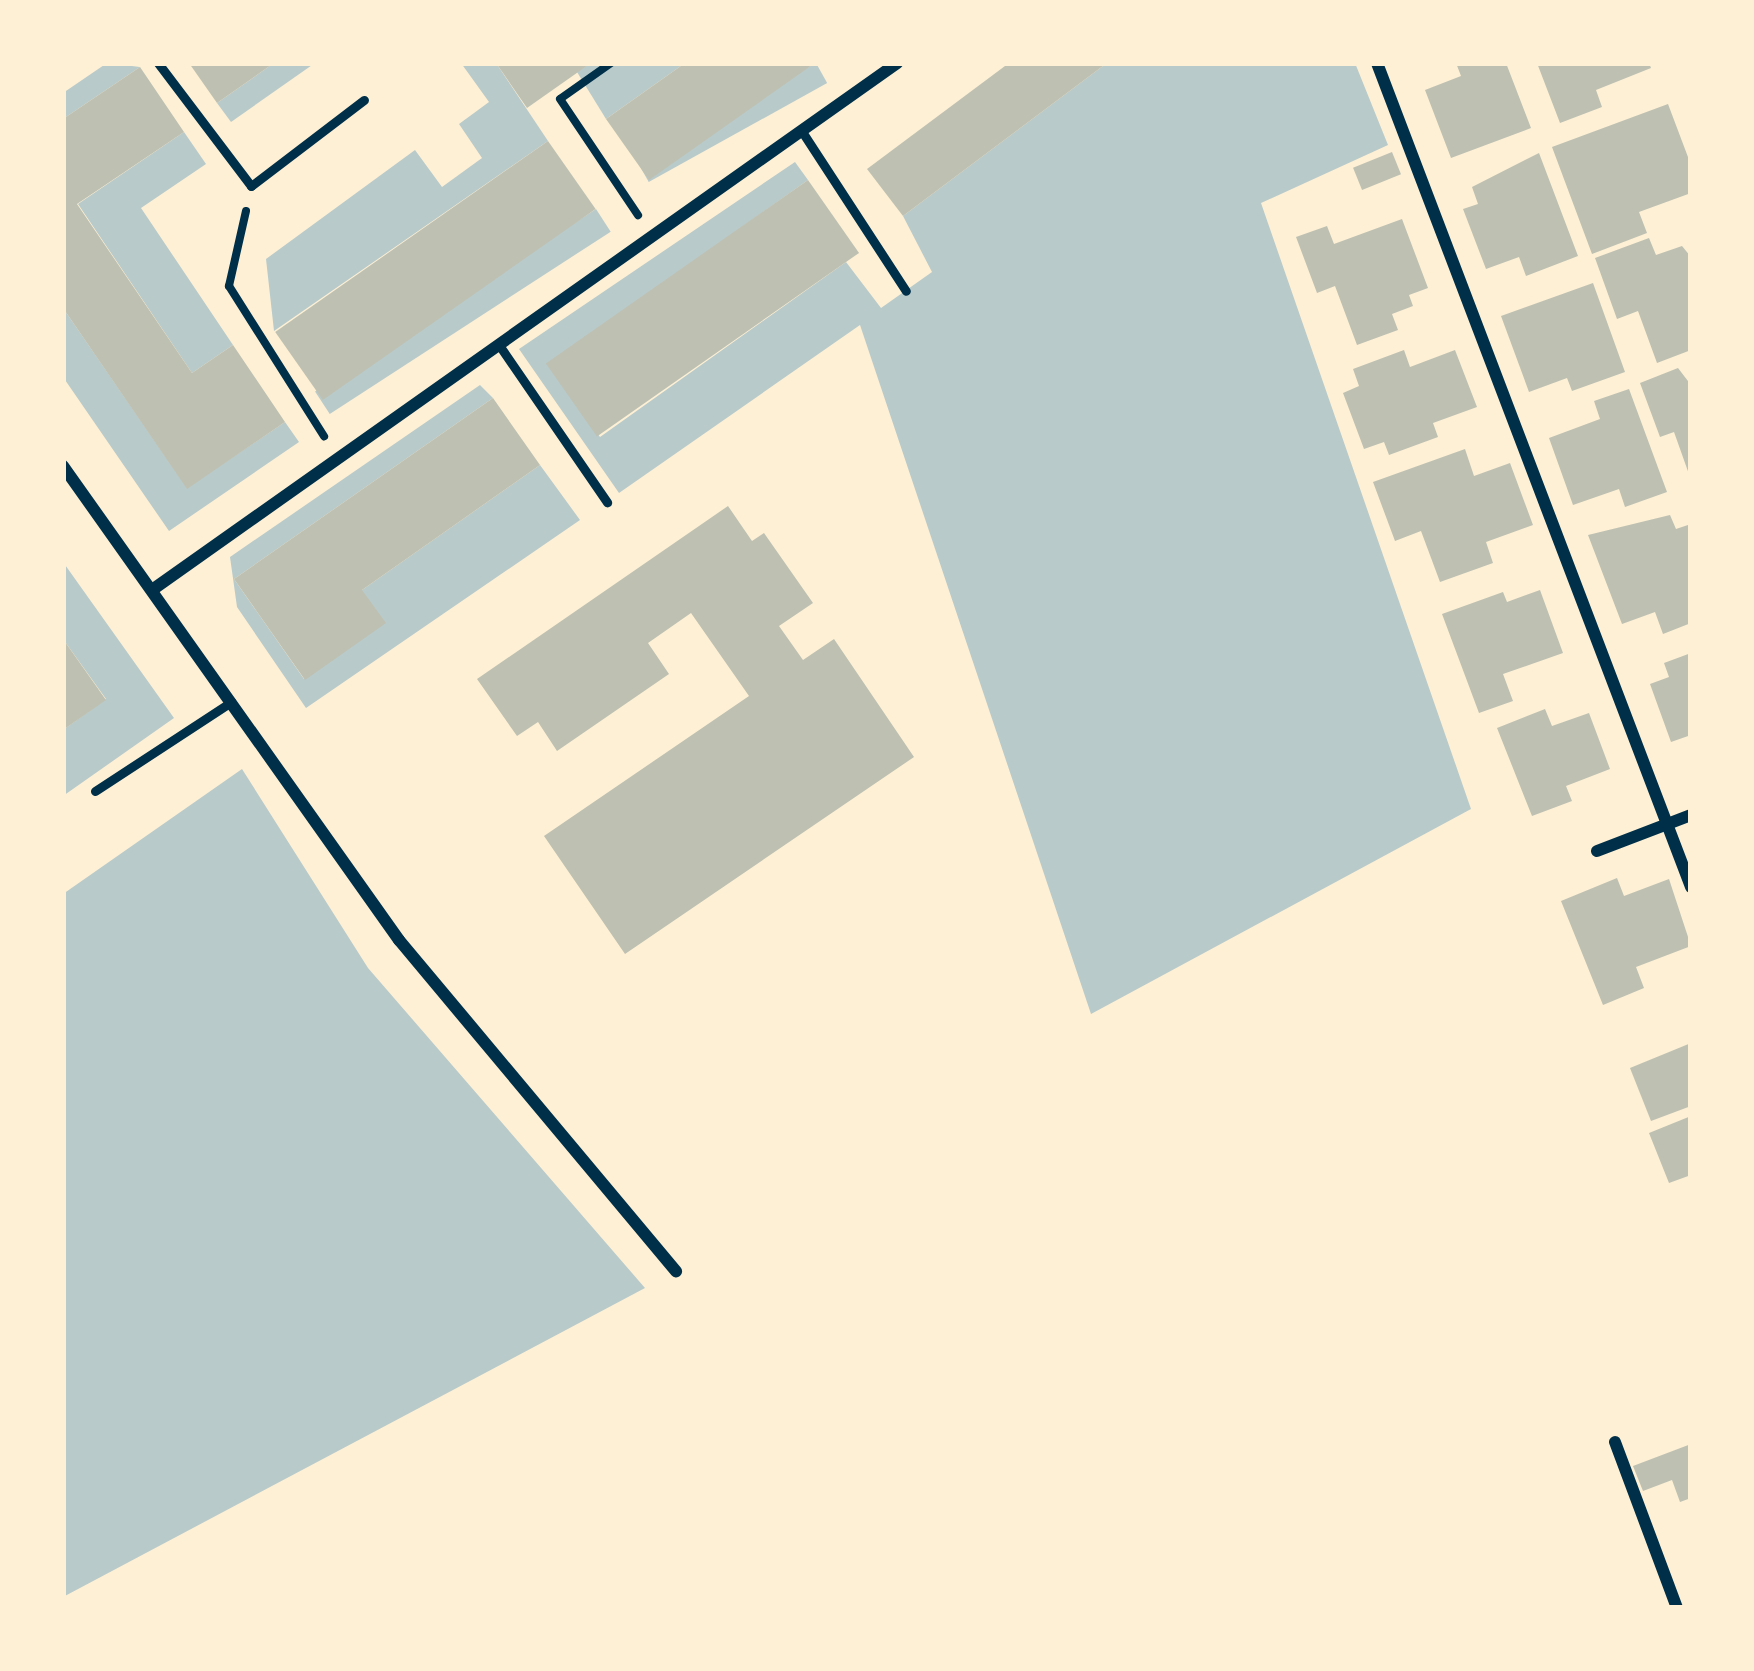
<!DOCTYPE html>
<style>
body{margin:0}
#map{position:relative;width:1754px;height:1671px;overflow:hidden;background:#fdf0d5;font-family:"PT Sans Narrow",sans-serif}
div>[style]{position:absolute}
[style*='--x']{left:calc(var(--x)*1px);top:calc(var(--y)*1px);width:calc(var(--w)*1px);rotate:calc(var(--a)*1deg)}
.green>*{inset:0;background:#b9caca;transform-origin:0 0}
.building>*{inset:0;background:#bec0b2;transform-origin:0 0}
.path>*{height:8px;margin:-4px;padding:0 4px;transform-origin:4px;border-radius:4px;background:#003049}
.service>*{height:9px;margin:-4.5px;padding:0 4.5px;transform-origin:4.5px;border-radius:4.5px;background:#003049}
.minor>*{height:12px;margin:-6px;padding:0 6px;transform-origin:6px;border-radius:6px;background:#003049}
span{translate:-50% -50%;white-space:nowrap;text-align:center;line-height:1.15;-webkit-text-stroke:9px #fdf0d5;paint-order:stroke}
.frame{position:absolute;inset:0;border:66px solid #fdf0d5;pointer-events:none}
</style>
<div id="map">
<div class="green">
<i style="clip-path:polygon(107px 63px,140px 67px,63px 119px,63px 93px)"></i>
<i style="clip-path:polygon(274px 63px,315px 63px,231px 122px,217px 103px)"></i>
<i style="clip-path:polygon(461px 63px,496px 63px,548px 141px,274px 331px,266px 259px,415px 150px,442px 187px,482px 158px,459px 124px,489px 102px)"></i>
<i style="clip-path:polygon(591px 63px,685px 63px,606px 119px,577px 72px)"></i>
<i style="left:816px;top:63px;width:23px;height:204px;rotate:61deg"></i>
<i style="clip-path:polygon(1107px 63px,1355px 63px,1388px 145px,1261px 203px,1471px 809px,1091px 1014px,860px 325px,619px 493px,519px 349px,795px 162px,808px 180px,548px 365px,600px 437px,846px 262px,881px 308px,932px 272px,903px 216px)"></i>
<i style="clip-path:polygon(184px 132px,206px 164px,141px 208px,233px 345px,192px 373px,78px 204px)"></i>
<i style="left:596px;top:209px;width:27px;height:335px;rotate:57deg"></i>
<i style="clip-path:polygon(63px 308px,187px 488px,285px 422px,299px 442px,169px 531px,63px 377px)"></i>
<i style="clip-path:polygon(480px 385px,493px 398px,234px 579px,304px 679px,362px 590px,540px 465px,580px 520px,306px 708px,237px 607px,230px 557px)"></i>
<i style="clip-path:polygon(63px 562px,174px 718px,63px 796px,63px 730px,106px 699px,63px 639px)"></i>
<i style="clip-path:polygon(242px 769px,368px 968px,645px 1288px,63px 1597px,63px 894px)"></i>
</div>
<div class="building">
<i style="clip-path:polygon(189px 63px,274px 63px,217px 103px)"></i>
<i style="clip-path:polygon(496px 63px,591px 63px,527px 108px)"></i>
<i style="clip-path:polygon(685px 63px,815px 63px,649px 180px,606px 119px)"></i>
<i style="clip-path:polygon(1009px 63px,1107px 63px,903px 216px,867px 169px)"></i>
<i style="clip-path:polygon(1456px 63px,1506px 63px,1531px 128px,1451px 158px,1425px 90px,1461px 76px)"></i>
<i style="clip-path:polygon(1537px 63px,1649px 63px,1651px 68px,1596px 90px,1602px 107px,1560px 123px)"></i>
<i style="clip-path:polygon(140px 67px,184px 132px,77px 204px,192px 373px,233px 345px,285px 422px,187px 489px,63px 308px,63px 119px)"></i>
<i style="clip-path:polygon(1668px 104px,1691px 165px,1691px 193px,1639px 212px,1647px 233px,1592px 254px,1552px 147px)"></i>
<i style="left:548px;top:141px;width:83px;height:333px;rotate:55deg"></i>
<i style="left:1392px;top:152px;width:24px;height:42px;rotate:68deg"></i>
<i style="clip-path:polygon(1539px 153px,1578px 256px,1526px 276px,1519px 257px,1486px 269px,1463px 209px,1478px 204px,1472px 187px)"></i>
<i style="left:808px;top:180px;width:89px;height:320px;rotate:55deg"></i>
<i style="clip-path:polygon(1402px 219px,1428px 288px,1409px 295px,1413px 306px,1392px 314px,1398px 330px,1357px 345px,1335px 286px,1317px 293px,1296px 237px,1327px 226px,1334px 244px)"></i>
<i style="clip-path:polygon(1649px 238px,1656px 255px,1682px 246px,1691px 257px,1691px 350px,1657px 363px,1638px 311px,1617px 319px,1595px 258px)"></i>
<i style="clip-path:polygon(1593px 283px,1625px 372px,1572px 391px,1567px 378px,1529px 392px,1501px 316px)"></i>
<i style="clip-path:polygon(1404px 350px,1410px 367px,1455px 350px,1477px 407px,1433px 423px,1438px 437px,1389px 455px,1384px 442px,1364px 449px,1343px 393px,1359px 386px,1353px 369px)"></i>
<i style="clip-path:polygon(1678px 368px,1691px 385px,1690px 477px,1674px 432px,1660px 437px,1640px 383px)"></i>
<i style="clip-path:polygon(1629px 389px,1667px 492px,1625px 507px,1619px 489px,1573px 505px,1549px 438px,1600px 419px,1594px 401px)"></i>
<i style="clip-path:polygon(493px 398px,540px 465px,362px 590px,386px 623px,305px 680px,234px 579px)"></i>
<i style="clip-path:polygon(1465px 449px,1474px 476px,1510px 463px,1533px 525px,1486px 542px,1493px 563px,1440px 582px,1421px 531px,1395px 541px,1373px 482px)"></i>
<i style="clip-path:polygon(728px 506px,752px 541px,764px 533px,813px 603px,779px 626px,803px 660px,834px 639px,914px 757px,625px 954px,544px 836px,749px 696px,691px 613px,648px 643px,669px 674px,557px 751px,538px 722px,517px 736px,477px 679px)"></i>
<i style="clip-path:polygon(1670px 515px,1676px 529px,1688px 525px,1691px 533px,1691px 623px,1663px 634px,1655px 612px,1622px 624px,1588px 535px)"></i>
<i style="clip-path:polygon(1540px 590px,1563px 653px,1503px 674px,1513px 701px,1479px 713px,1442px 614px,1503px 592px,1507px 602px)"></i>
<i style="clip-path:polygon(63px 639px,106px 700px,63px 730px)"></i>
<i style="clip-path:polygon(1691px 653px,1691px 735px,1671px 742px,1650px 684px,1669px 677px,1664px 663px)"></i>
<i style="clip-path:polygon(1545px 709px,1552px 726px,1589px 713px,1610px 769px,1566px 786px,1572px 801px,1532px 816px,1497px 728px)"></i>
<i style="clip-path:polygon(1617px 878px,1624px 896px,1669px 879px,1691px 946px,1636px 967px,1644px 988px,1603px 1005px,1561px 901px)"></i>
<i style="clip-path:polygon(1691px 1043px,1691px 1106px,1651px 1121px,1630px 1068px)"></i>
<i style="clip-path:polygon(1691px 1116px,1691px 1175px,1669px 1183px,1649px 1133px)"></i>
<i style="clip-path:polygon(1691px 1444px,1691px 1498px,1680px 1502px,1672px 1480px,1643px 1491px,1633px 1466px)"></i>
</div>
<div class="path">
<i style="--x:611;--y:63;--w:62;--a:144.8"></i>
<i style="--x:560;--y:99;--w:140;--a:56.1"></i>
<i style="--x:246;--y:211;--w:77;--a:102.8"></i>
<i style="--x:229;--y:286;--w:178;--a:57.7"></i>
</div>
<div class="service">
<i style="--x:158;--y:63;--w:154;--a:52.9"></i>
<i style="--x:251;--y:186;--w:142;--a:-37.3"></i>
<i style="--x:801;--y:130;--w:192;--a:56.9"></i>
<i style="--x:499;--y:345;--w:191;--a:55.5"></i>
<i style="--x:95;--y:791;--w:163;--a:-33.2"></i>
</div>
<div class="minor">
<i style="--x:1377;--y:63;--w:882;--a:69.14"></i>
<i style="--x:63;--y:466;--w:581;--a:54.67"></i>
<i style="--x:399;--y:940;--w:432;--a:50.1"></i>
<i style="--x:152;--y:590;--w:913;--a:-35.27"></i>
<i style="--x:1597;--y:851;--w:101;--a:-21"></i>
<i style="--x:1615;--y:1442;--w:177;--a:69.5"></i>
</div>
<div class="frame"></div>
</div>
